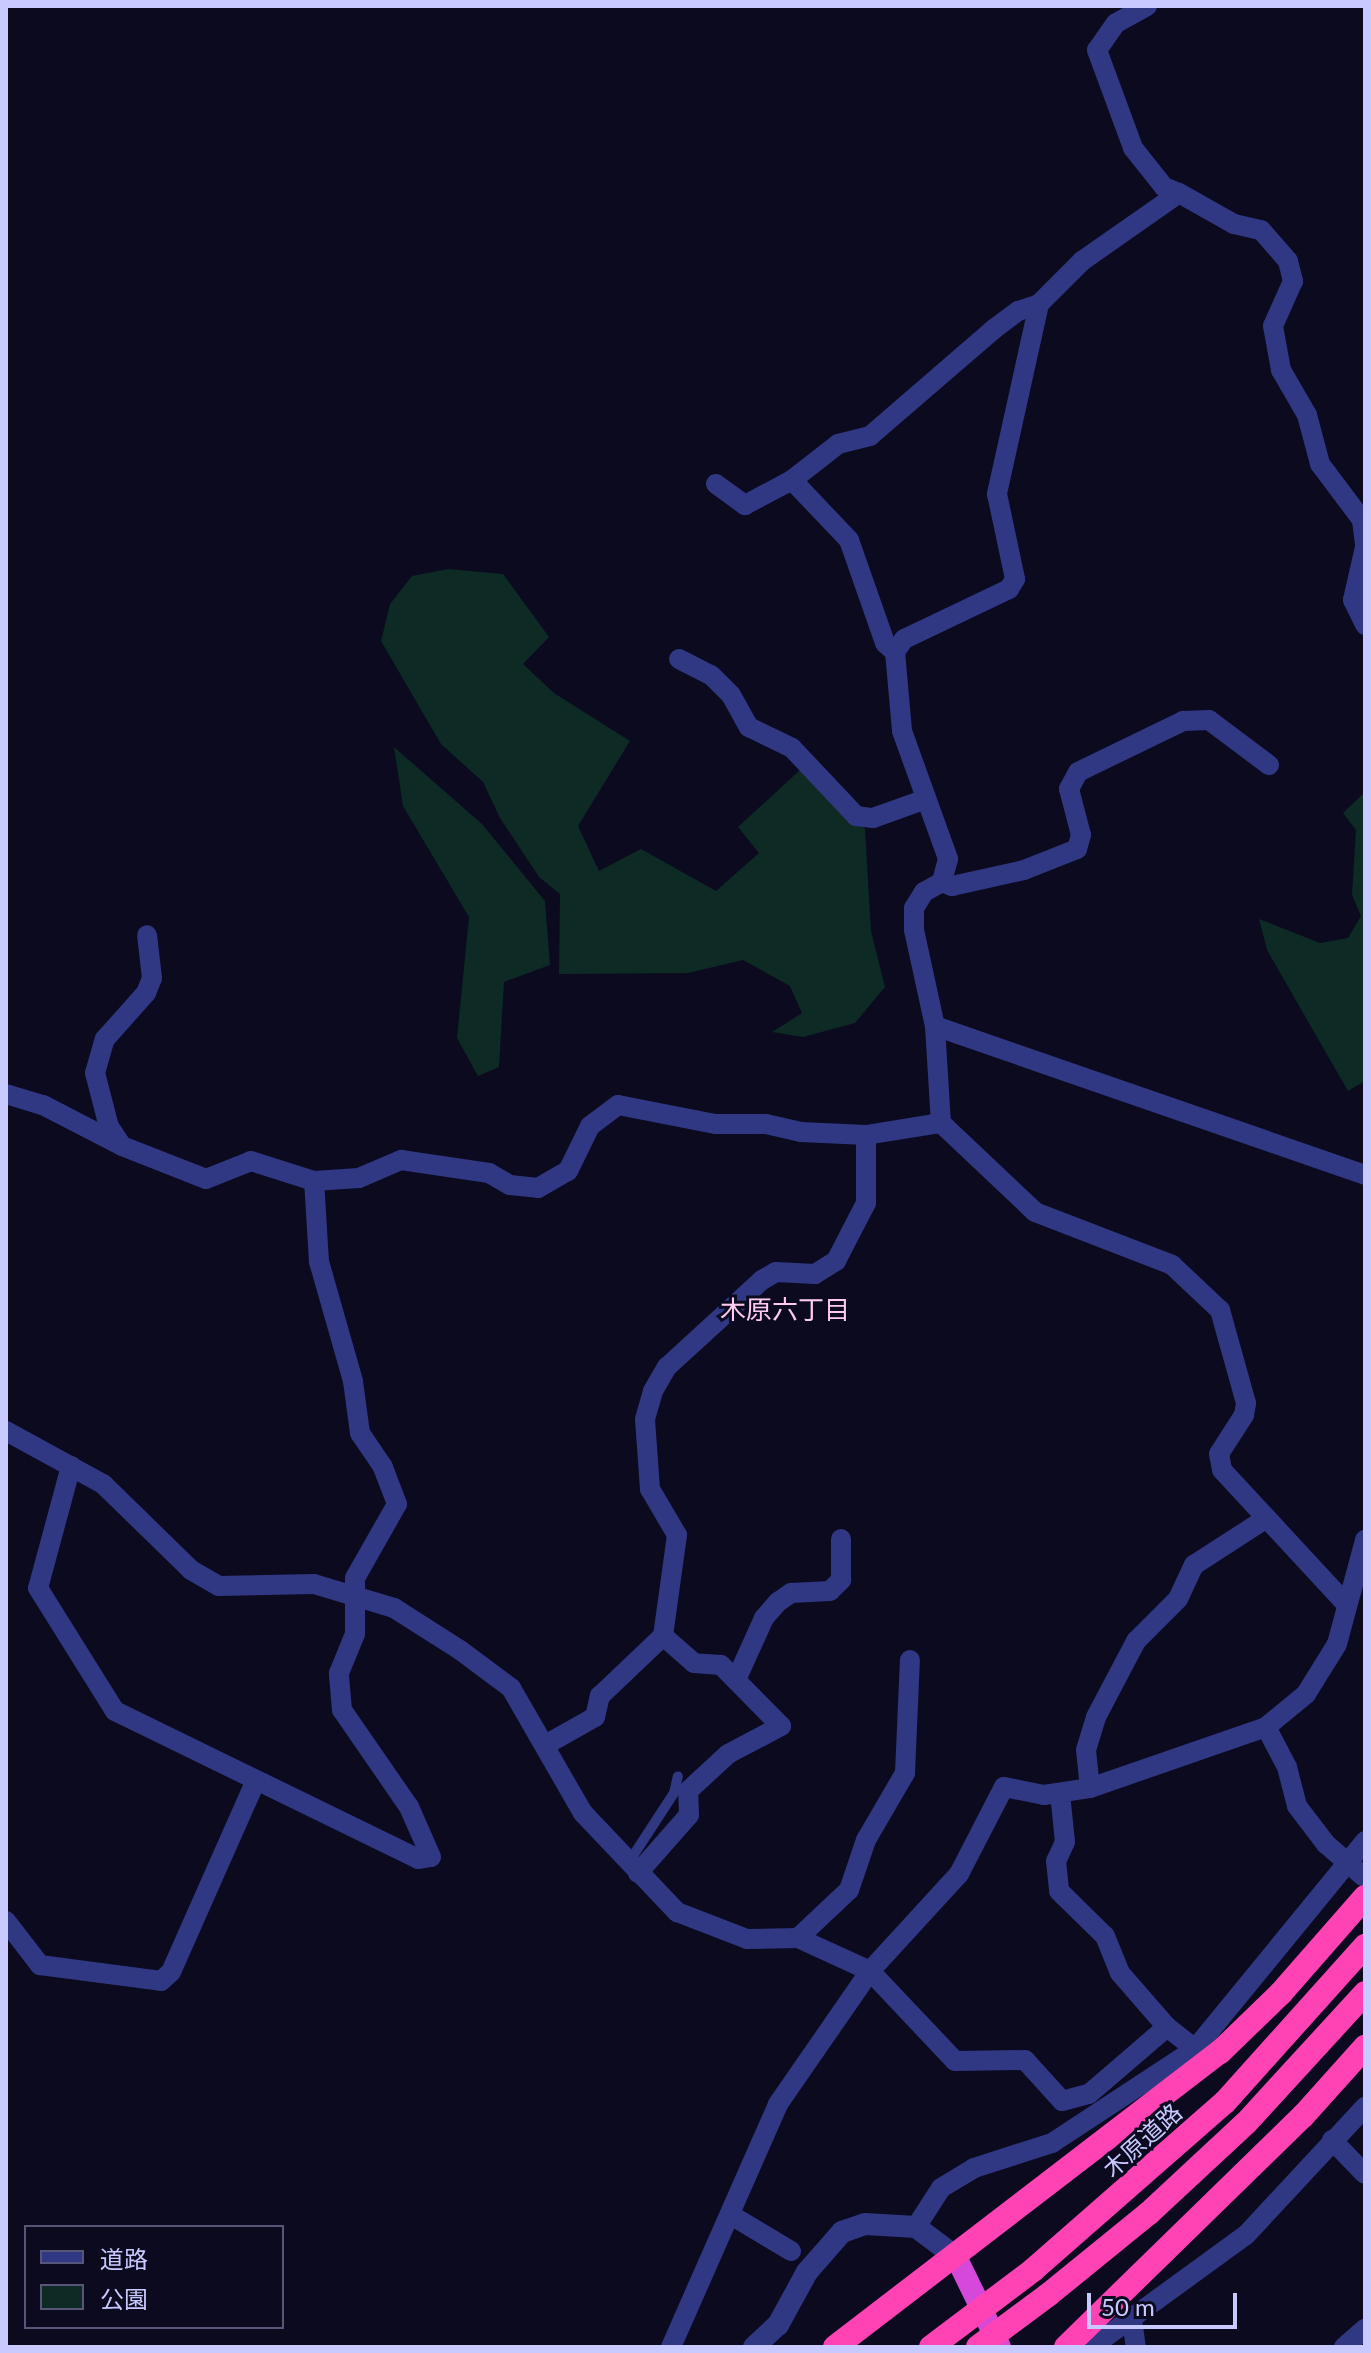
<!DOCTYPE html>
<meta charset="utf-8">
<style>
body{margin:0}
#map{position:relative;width:1371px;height:2353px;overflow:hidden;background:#0b0a1f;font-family:Lato,"Noto Sans JP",sans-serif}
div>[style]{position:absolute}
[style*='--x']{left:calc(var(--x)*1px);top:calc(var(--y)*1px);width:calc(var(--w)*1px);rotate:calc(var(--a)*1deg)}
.green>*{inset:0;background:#0d2a25}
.service>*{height:10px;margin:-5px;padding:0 5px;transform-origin:5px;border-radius:5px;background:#303783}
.minor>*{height:20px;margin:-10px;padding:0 10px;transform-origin:10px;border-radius:10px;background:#303783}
.tertiary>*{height:22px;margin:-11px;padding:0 11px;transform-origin:11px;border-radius:11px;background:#303783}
.trunk>*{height:22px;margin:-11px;padding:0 11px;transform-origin:11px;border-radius:11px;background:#d449da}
.motorway>*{height:24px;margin:-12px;padding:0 12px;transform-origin:12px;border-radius:12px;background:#ff43b4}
.motorway-bridge>*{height:24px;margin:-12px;padding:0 12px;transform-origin:12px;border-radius:12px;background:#ff43b4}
span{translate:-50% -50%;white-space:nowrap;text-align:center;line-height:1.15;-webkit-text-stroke:6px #0b0a1f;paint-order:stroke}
.street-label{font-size:24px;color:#c8c9ff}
.neighbourhood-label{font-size:26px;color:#ffcaf2}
.frame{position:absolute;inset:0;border:8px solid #c8c9ff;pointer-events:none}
.legend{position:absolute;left:24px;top:2225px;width:260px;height:104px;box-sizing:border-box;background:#0b0a1f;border:2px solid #575679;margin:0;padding:10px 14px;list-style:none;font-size:24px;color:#c8c9ff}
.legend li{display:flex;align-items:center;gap:16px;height:40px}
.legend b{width:40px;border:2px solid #575679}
.scale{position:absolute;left:1087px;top:2293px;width:150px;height:36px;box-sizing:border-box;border:4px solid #c8c9ff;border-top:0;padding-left:10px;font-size:24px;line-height:28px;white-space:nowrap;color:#c8c9ff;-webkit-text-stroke:6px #0b0a1f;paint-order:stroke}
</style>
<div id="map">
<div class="green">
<i style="clip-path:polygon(448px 569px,503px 574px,549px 637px,523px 664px,554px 693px,630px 741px,578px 826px,599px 871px,641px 849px,716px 891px,759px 853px,738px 827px,801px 769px,865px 829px,871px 931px,885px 987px,855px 1023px,803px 1037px,772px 1032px,802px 1013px,790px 986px,743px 960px,688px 973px,559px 974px,560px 894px,539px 877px,500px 818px,483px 782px,441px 744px,381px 641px,390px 604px,412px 576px)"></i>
<i style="clip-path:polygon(394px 747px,482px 824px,545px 901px,550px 965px,504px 982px,499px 1067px,478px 1076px,457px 1038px,469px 917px,403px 806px)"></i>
<i style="clip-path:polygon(1365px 792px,1365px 1081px,1348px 1091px,1267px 950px,1259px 919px,1320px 943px,1348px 938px,1361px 916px,1352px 895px,1356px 830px,1343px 813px)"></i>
</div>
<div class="service">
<i style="--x:629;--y:1862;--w:82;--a:-56.9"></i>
<i style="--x:674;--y:1793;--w:17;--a:-77"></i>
</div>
<div class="minor">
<i style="--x:1147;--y:6;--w:35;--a:151"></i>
<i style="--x:1116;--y:23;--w:33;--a:125"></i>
<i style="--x:1097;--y:50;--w:104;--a:69.8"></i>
<i style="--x:1133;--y:148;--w:50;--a:51.5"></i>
<i style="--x:1164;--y:187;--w:16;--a:22"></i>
<i style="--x:1039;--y:304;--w:195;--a:102.5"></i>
<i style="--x:997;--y:494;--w:87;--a:78"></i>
<i style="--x:1015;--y:579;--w:12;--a:121"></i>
<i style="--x:1009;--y:589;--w:116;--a:154.5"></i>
<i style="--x:904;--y:639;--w:16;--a:125"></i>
<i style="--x:895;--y:652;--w:79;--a:84.9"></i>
<i style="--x:902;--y:731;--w:136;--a:70.2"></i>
<i style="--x:948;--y:859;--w:24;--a:105"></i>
<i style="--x:942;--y:882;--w:21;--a:151"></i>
<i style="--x:924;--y:892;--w:19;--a:122"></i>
<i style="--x:914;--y:908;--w:22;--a:90"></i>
<i style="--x:914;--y:930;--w:98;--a:77.7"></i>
<i style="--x:935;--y:1026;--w:97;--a:86.5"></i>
<i style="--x:941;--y:1123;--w:129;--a:43.4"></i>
<i style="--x:1035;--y:1212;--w:147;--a:21.1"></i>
<i style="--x:1172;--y:1265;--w:66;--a:43.2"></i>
<i style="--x:1220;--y:1310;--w:97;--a:74.4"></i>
<i style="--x:1246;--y:1403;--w:12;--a:99"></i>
<i style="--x:1244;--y:1415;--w:46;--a:122.7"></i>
<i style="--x:1219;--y:1454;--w:16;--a:79"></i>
<i style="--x:1222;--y:1470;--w:184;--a:47.2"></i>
<i style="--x:792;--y:480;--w:83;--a:46.5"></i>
<i style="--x:849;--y:540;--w:109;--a:70.7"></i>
<i style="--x:885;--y:643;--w:13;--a:42"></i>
<i style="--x:716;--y:484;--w:36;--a:36"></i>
<i style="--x:745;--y:505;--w:53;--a:-28"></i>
<i style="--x:792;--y:480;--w:58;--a:-38"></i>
<i style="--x:838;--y:444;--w:33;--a:-14"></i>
<i style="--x:870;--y:436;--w:164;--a:-40.8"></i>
<i style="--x:994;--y:329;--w:30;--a:-37"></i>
<i style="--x:1018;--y:311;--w:22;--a:-18"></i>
<i style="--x:1039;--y:304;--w:61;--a:-45"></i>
<i style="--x:1082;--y:261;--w:118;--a:-35"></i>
<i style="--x:1179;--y:193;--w:63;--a:29.4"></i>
<i style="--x:1234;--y:224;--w:28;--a:13"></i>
<i style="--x:1261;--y:230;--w:41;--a:48.9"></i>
<i style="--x:1288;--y:261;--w:21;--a:76"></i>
<i style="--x:1293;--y:281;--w:49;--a:114"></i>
<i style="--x:1273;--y:326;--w:45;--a:79.7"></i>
<i style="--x:1281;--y:370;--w:52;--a:60"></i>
<i style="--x:1307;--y:415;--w:51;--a:75.1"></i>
<i style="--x:1320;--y:464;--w:70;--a:53.1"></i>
<i style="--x:1362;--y:520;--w:24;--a:83"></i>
<i style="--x:1365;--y:547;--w:54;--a:102.8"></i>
<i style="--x:1353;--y:600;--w:28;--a:64"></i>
<i style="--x:679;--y:659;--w:36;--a:27"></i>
<i style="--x:711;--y:675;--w:28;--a:45"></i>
<i style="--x:731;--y:695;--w:37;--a:61"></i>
<i style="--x:749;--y:727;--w:48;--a:26"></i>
<i style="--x:792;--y:748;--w:93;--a:46.7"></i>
<i style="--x:856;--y:816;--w:17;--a:7"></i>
<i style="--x:873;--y:818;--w:56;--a:-19.7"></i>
<i style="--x:942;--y:882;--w:11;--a:22"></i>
<i style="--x:952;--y:886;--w:74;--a:-12.5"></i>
<i style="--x:1024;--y:870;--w:57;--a:-21.6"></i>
<i style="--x:1077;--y:849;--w:15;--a:-74"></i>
<i style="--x:1081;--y:835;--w:48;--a:-104.6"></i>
<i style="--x:1069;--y:789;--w:19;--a:-62"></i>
<i style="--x:1078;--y:772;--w:117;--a:-25.9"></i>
<i style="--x:1183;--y:721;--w:26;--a:-2"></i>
<i style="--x:1209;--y:720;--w:75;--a:36.9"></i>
<i style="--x:935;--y:1026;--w:455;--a:19.1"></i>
<i style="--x:6;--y:1094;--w:39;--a:17"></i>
<i style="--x:43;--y:1105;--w:89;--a:27.4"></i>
<i style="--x:122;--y:1146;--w:90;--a:21.4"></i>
<i style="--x:206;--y:1179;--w:48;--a:-21.8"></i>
<i style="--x:251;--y:1161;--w:66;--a:17.6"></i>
<i style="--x:314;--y:1181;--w:45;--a:-3.8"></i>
<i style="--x:359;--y:1178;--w:46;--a:-23.2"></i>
<i style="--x:401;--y:1160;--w:89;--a:8.4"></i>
<i style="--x:489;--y:1173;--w:24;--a:30"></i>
<i style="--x:510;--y:1185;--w:28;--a:6"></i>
<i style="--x:538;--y:1188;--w:34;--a:-30"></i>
<i style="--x:568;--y:1171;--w:50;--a:-63.9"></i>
<i style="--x:590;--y:1126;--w:35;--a:-37"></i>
<i style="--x:618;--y:1105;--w:99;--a:11.1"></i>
<i style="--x:715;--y:1124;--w:51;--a:0"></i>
<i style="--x:766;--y:1124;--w:36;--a:13"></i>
<i style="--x:801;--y:1132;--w:65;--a:2.6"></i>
<i style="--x:866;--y:1135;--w:76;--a:-9.1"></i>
<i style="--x:122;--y:1146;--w:23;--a:-124"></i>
<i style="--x:109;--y:1127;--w:56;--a:-104.5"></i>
<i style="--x:95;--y:1073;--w:35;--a:-74"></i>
<i style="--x:105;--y:1039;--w:62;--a:-48.3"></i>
<i style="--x:146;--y:993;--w:16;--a:-68"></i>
<i style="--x:152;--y:978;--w:43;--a:-96.6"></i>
<i style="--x:6;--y:1431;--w:111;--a:28.7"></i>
<i style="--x:103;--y:1484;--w:123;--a:44.3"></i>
<i style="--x:191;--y:1570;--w:32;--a:30"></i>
<i style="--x:219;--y:1586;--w:95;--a:-1.2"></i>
<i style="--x:314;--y:1584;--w:84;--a:16.7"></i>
<i style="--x:394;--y:1608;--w:78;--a:32.5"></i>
<i style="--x:460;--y:1650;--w:64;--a:36.7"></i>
<i style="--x:511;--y:1688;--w:144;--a:60.1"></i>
<i style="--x:583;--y:1813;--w:137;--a:46.5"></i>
<i style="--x:677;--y:1912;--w:75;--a:21.1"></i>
<i style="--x:747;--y:1939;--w:51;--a:-1.1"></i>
<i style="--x:798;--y:1938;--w:79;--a:24.6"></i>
<i style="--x:870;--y:1971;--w:124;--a:46.6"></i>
<i style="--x:955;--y:2061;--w:70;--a:-0.8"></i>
<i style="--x:1025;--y:2060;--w:55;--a:47.9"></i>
<i style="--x:1062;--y:2101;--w:28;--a:-15"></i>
<i style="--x:1089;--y:2094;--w:103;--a:-40.7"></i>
<i style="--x:1167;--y:2027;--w:36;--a:38"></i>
<i style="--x:71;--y:1466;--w:126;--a:105.1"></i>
<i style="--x:38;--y:1588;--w:145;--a:58"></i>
<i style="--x:115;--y:1711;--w:337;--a:26"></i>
<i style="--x:418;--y:1859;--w:13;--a:-9"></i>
<i style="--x:431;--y:1857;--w:55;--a:-113.7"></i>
<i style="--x:409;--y:1807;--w:118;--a:-124.6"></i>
<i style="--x:342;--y:1710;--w:37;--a:-95"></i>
<i style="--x:339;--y:1673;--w:42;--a:-67.7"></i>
<i style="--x:355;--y:1634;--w:56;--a:-90"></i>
<i style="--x:355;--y:1578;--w:85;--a:-60.4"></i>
<i style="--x:397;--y:1504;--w:40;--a:-111"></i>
<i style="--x:383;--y:1467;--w:41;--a:-124.1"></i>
<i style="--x:360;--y:1433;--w:52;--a:-97.7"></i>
<i style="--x:353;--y:1381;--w:124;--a:-105.9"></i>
<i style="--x:319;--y:1262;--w:81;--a:-93.5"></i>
<i style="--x:736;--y:1680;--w:68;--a:-65.7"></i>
<i style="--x:764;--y:1618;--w:21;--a:-49"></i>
<i style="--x:778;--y:1602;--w:16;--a:-35"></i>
<i style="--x:791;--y:1593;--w:39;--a:-3"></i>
<i style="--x:830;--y:1591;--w:16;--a:-45"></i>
<i style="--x:841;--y:1580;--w:41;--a:-90"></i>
<i style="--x:1266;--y:1727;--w:45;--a:62.3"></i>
<i style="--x:1287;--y:1767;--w:40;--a:75.6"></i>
<i style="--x:1297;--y:1806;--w:48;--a:52.7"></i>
<i style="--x:1326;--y:1844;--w:49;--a:40.9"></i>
<i style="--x:547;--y:1744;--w:55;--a:-29.4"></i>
<i style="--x:595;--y:1717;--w:22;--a:-77"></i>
<i style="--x:600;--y:1696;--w:87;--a:-43.6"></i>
<i style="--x:663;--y:1636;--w:102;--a:-82.1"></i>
<i style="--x:677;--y:1535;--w:53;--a:-120.4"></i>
<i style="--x:650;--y:1489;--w:70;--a:-94.1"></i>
<i style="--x:645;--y:1419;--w:29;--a:-74"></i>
<i style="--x:653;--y:1391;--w:28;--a:-60"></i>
<i style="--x:667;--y:1367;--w:129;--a:-42.5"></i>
<i style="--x:762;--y:1280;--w:16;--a:-30"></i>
<i style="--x:776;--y:1272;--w:39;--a:3"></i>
<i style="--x:815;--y:1274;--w:25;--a:-32"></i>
<i style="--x:836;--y:1261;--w:65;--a:-62.7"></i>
<i style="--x:866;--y:1203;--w:68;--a:-90"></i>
<i style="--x:1090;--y:1788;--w:38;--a:-96"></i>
<i style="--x:1086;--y:1750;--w:34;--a:-73"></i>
<i style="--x:1096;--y:1717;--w:86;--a:-62.2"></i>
<i style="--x:1136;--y:1641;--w:59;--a:-45"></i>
<i style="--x:1178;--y:1599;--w:38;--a:-65"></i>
<i style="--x:1194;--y:1565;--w:85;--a:-32.9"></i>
<i style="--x:1060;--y:1793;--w:49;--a:84.2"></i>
<i style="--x:1065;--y:1842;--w:21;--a:115"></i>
<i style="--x:1056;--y:1861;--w:30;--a:84"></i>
<i style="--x:1059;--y:1891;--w:64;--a:44.4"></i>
<i style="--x:1105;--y:1936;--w:40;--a:68"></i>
<i style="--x:1120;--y:1973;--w:72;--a:49"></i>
<i style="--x:638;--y:1873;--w:77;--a:-48.7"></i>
<i style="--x:689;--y:1815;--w:24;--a:-92"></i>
<i style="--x:688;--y:1791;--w:54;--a:-42.8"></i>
<i style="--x:728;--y:1754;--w:60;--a:-27.8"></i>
<i style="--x:781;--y:1726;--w:86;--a:-134.5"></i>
<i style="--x:721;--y:1665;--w:27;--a:-176"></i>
<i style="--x:694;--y:1663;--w:41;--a:-138.9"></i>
<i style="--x:6;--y:1921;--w:56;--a:52.3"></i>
<i style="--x:40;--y:1965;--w:122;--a:7.5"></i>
<i style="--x:161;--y:1981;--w:13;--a:-42"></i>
<i style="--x:171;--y:1972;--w:208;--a:-66.1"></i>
<i style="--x:798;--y:1938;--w:70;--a:-43.3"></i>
<i style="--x:849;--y:1890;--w:53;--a:-71.2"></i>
<i style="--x:866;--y:1840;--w:78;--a:-59.8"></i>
<i style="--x:905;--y:1773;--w:113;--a:-87.5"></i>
<i style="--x:1332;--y:2140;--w:47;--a:45.9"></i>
<i style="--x:731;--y:2215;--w:70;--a:31"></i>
<i style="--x:916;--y:2227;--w:46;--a:-57.3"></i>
<i style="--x:941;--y:2188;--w:39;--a:-31"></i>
<i style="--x:974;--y:2168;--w:82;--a:-17.8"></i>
<i style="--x:1052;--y:2143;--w:171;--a:-33.3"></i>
<i style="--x:1195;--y:2049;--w:269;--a:-50.7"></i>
<i style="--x:1132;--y:2320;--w:27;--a:82"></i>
<i style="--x:1083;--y:2331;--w:20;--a:30"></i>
<i style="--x:1100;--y:2341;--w:180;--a:-36"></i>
<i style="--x:1246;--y:2235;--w:175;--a:-47.1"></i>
<i style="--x:671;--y:2347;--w:266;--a:-66.2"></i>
<i style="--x:778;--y:2104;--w:162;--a:-55.3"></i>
<i style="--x:870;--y:1971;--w:132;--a:-47.5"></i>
<i style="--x:959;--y:1874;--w:98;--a:-62.7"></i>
<i style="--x:1004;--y:1787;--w:41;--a:11.3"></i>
<i style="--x:1044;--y:1795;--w:47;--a:-8.7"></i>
<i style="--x:1090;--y:1788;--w:186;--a:-19.1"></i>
<i style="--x:1266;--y:1727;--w:52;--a:-39.5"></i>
<i style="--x:1306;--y:1694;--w:59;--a:-58.2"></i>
<i style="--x:1337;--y:1644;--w:108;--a:-74.9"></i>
<i style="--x:1344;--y:2347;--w:28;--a:-41"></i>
</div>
<div class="tertiary">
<i style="--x:754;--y:2347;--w:33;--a:-43"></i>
<i style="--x:778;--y:2325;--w:60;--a:-61.3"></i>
<i style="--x:807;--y:2272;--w:53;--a:-48.8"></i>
<i style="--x:842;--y:2232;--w:24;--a:-19"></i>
<i style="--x:865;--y:2224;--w:51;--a:3.4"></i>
<i style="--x:916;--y:2227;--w:50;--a:36.9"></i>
</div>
<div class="trunk">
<i style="--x:956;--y:2257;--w:100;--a:63.9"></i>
</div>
<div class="motorway">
<i style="--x:1033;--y:2270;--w:255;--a:-41.2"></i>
<i style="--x:1225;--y:2102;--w:210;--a:-48.1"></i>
<i style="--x:1048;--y:2295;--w:130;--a:-39.1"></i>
<i style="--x:1149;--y:2213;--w:132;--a:-42.9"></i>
<i style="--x:1246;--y:2123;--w:176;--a:-47.5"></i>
<i style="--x:835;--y:2347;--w:485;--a:-37.5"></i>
<i style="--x:1220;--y:2052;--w:85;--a:-44"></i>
<i style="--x:1281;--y:1993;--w:128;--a:-48.8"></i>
<i style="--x:1066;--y:2347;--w:331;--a:-44.3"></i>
<i style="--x:1303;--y:2116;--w:93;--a:-48.1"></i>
</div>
<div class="motorway-bridge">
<i style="--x:931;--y:2347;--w:128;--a:-37"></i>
<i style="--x:978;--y:2347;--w:87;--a:-36.6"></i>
</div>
<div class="street-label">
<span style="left:1142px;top:2140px;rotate:-42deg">木原道路</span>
</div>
<div class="neighbourhood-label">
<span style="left:785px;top:1310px">木原六丁目</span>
</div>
<div class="frame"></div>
<ul class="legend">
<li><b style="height:10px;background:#303783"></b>道路</li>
<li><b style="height:22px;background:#0d2a25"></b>公園</li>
</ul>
<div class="scale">50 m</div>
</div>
